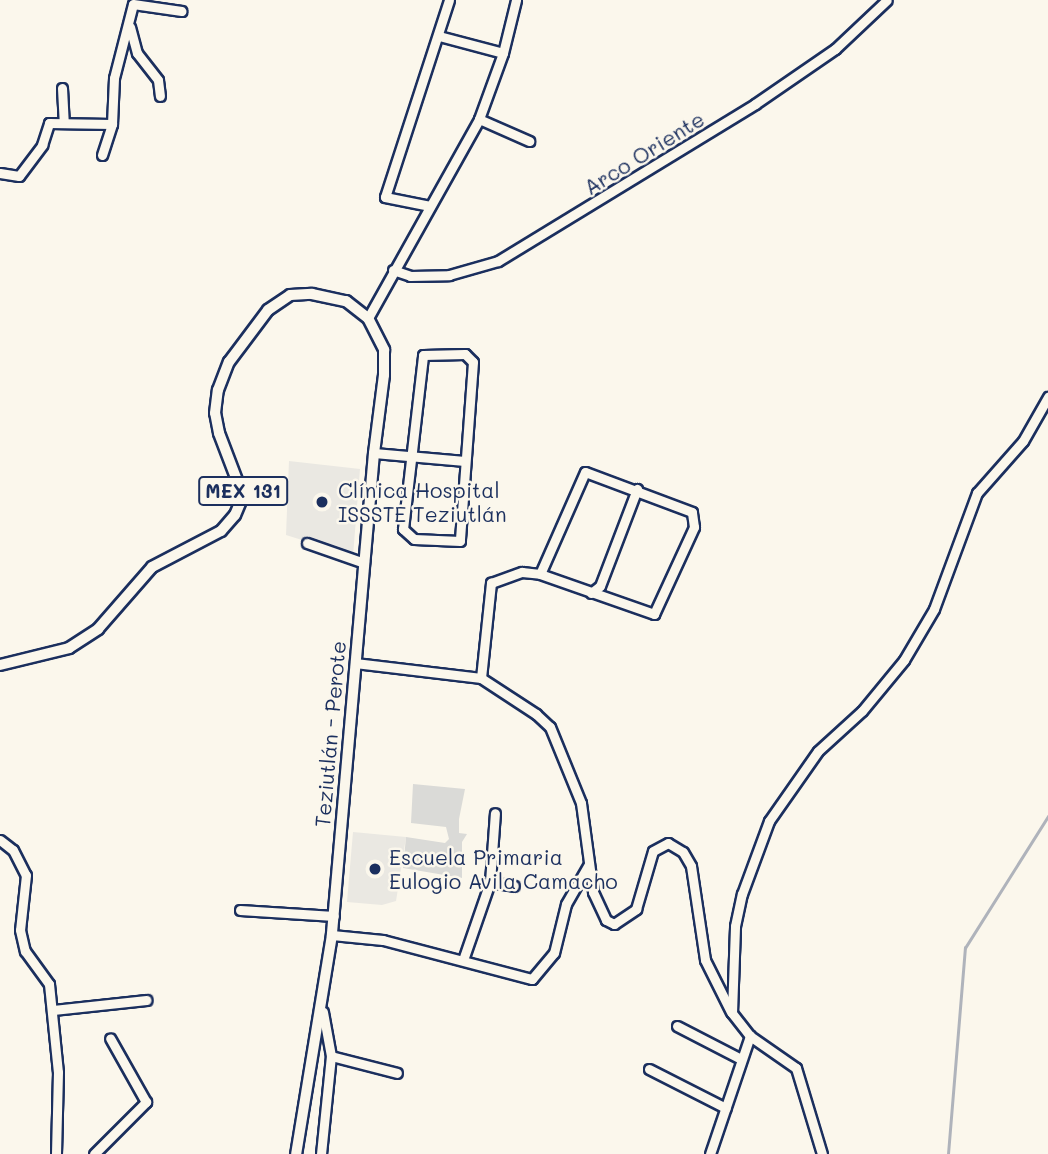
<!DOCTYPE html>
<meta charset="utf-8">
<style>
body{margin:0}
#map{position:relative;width:1048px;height:1154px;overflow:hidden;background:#fbf7ec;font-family:Mali,sans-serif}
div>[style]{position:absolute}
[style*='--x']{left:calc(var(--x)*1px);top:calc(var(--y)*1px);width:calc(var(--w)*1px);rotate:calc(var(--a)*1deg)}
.built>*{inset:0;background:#eae8e2}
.green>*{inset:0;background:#dadad7}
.stream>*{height:2.5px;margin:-1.25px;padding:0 1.25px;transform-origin:1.25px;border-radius:1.25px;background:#afb3bb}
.roads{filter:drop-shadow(2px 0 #1b2f5e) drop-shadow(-2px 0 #1b2f5e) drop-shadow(0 2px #1b2f5e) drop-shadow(0 -2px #1b2f5e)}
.minor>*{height:9px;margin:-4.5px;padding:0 4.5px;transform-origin:4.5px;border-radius:4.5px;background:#fbf7ec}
.major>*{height:10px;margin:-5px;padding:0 5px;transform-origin:5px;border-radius:5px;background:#fbf7ec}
.dots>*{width:19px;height:19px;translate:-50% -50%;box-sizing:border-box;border:4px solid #fbf7ec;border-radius:50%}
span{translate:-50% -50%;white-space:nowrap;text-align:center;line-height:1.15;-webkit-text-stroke:5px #fbf7ec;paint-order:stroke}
.shield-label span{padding:2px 5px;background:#fbf7ec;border:2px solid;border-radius:5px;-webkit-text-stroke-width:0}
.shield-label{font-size:19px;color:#1b2f5e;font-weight:700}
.street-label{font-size:21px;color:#1b2f5e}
.poi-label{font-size:21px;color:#1b2f5e}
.left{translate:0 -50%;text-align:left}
</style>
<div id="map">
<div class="built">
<i style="clip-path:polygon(289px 461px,360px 469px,353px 556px,286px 535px)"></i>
<i style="clip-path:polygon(353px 832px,406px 837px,396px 901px,382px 905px,347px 902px)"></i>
</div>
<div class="green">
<i style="clip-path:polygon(413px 784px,465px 789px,459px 819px,459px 833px,467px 834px,462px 842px,462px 878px,403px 868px,406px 837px,445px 843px,449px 839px,446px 827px,411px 823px)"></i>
</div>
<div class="stream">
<i style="--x:948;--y:1154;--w:207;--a:-85.3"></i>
<i style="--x:965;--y:948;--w:156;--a:-57.8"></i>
</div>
<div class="roads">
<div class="minor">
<i style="--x:130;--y:27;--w:27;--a:75"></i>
<i style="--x:137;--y:53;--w:34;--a:52"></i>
<i style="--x:158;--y:80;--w:16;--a:83"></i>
<i style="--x:439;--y:36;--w:66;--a:14.9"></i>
<i style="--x:62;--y:88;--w:34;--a:87"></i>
<i style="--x:479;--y:119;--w:55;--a:23.7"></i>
<i style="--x:102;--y:155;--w:33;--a:-72"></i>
<i style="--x:112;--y:124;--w:46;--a:-87.5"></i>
<i style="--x:114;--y:78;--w:76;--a:-75.6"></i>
<i style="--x:133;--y:4;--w:49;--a:8.3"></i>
<i style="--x:0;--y:173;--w:19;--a:9"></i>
<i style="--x:19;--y:176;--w:39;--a:-53"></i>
<i style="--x:42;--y:145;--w:23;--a:-72"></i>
<i style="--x:49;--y:123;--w:63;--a:0.9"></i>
<i style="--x:430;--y:206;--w:46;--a:-168.7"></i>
<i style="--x:385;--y:197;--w:207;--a:-72"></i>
<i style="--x:393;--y:270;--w:18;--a:19"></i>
<i style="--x:410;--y:276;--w:39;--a:-1"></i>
<i style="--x:449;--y:275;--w:51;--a:-15.9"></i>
<i style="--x:498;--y:261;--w:301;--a:-31.4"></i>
<i style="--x:755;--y:104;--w:97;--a:-34.5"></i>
<i style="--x:835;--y:49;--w:71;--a:-43.3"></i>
<i style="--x:368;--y:318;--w:228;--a:-60.8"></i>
<i style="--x:479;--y:119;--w:70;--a:-70"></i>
<i style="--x:503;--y:53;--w:55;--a:-76.2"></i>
<i style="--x:465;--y:354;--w:11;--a:45"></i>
<i style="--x:473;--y:362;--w:179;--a:94.2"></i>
<i style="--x:460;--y:541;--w:46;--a:-177.5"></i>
<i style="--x:414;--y:539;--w:15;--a:-138"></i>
<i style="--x:403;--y:529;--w:175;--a:-83.4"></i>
<i style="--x:423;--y:355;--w:42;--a:-1.4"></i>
<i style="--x:374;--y:453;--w:91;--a:5"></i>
<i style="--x:307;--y:543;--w:60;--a:19.3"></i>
<i style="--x:591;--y:593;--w:11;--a:-38"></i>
<i style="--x:600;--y:586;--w:104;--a:-69.1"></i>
<i style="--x:355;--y:663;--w:127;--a:6.8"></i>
<i style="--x:481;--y:678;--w:66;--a:33.2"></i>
<i style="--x:536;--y:714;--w:19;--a:43"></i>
<i style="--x:550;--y:727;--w:82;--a:67.8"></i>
<i style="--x:581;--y:803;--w:90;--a:82.3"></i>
<i style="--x:593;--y:892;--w:31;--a:65"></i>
<i style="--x:606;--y:920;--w:9;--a:27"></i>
<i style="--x:614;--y:924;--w:27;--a:-34"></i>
<i style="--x:636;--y:909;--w:60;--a:-73.7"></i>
<i style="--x:653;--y:851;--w:17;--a:-28"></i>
<i style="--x:668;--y:843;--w:17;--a:31"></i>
<i style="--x:683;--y:852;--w:16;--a:60"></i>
<i style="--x:691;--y:866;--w:95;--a:81.5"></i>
<i style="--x:705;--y:960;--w:58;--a:63.4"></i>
<i style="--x:481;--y:678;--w:96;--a:-84"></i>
<i style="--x:491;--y:583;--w:33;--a:-20"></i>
<i style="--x:522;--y:572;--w:18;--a:6"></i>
<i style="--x:540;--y:574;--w:121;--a:19.3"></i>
<i style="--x:654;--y:614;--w:96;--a:-65.3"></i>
<i style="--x:694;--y:527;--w:15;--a:-98"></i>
<i style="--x:692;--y:512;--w:114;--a:-159.5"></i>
<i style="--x:585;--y:472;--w:111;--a:113.8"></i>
<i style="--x:0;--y:840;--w:16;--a:38"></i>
<i style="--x:13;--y:850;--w:28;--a:63"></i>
<i style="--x:26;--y:875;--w:55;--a:96.2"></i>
<i style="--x:20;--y:930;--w:22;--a:77"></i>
<i style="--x:25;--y:951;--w:41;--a:54"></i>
<i style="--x:49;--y:984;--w:88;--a:84.2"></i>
<i style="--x:58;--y:1072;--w:82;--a:91.4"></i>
<i style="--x:490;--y:882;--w:24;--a:9"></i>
<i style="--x:240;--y:910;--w:94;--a:3.7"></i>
<i style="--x:332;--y:935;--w:51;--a:5.6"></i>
<i style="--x:383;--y:940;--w:154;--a:14.7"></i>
<i style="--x:532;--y:979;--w:34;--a:-50"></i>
<i style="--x:554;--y:953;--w:50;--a:-76.2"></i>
<i style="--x:566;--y:904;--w:46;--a:-60.1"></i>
<i style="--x:463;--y:960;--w:83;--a:-70.9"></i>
<i style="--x:490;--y:882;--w:69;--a:-85.9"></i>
<i style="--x:53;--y:1010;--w:94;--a:-6.1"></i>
<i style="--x:677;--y:1026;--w:72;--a:27.3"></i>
<i style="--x:331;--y:1056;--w:68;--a:14.4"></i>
<i style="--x:649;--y:1069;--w:86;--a:26.9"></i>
<i style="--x:94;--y:1154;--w:74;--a:-45"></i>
<i style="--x:146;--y:1102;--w:73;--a:-119.4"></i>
<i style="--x:321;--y:1154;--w:99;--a:-84.2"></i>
<i style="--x:331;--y:1056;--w:45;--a:-100.3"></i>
<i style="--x:710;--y:1154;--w:125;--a:-71.3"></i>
<i style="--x:822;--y:1154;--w:90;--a:-106.8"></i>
<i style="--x:796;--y:1068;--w:56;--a:-145.2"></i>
<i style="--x:750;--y:1036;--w:29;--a:-128"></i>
<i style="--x:732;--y:1013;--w:87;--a:-88"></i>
<i style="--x:735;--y:926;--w:33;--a:-78"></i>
<i style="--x:742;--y:894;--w:78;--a:-69.7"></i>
<i style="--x:769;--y:821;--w:85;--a:-55"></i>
<i style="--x:818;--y:751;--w:59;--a:-42.3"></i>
<i style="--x:862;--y:711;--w:66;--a:-50.5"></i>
<i style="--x:904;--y:660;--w:59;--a:-59.5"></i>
<i style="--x:934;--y:609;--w:124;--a:-69.7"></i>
<i style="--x:977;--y:493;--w:69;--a:-48.5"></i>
<i style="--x:1023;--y:441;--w:51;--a:-60.4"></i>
</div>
<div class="major">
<i style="--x:0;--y:665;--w:71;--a:-13.8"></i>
<i style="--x:69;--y:648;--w:35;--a:-33"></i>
<i style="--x:98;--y:629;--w:82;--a:-48.9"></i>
<i style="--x:152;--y:567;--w:78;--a:-27.6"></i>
<i style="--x:221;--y:531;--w:21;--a:-49"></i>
<i style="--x:235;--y:515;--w:21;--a:-67"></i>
<i style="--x:243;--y:496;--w:67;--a:-110.9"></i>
<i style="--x:219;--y:433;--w:20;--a:-101"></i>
<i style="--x:215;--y:413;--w:23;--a:-83"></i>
<i style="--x:218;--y:390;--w:30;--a:-69"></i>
<i style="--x:229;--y:362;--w:65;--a:-53.1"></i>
<i style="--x:268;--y:310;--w:27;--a:-34"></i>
<i style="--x:290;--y:295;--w:22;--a:-3"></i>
<i style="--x:312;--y:294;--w:35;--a:12"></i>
<i style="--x:346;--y:301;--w:28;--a:38"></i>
<i style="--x:368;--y:318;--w:36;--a:63"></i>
<i style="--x:384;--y:350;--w:25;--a:90"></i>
<i style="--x:384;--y:375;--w:79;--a:97.3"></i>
<i style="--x:374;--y:453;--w:484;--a:95"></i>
<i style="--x:332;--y:935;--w:222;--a:99.3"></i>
</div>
</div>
<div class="dots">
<i style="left:322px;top:502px;background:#1b2f5e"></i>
<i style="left:375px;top:869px;background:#1b2f5e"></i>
</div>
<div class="shield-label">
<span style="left:243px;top:491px">MEX 131</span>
</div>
<div class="street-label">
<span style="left:644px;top:153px;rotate:-32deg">Arco Oriente</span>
<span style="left:330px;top:734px;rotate:-85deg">Teziutlán - Perote</span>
</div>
<div class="poi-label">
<span class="left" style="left:338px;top:502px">Clínica Hospital<br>ISSSTE Teziutlán</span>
<span class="left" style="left:389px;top:869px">Escuela Primaria<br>Eulogio Avila Camacho</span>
</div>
</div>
